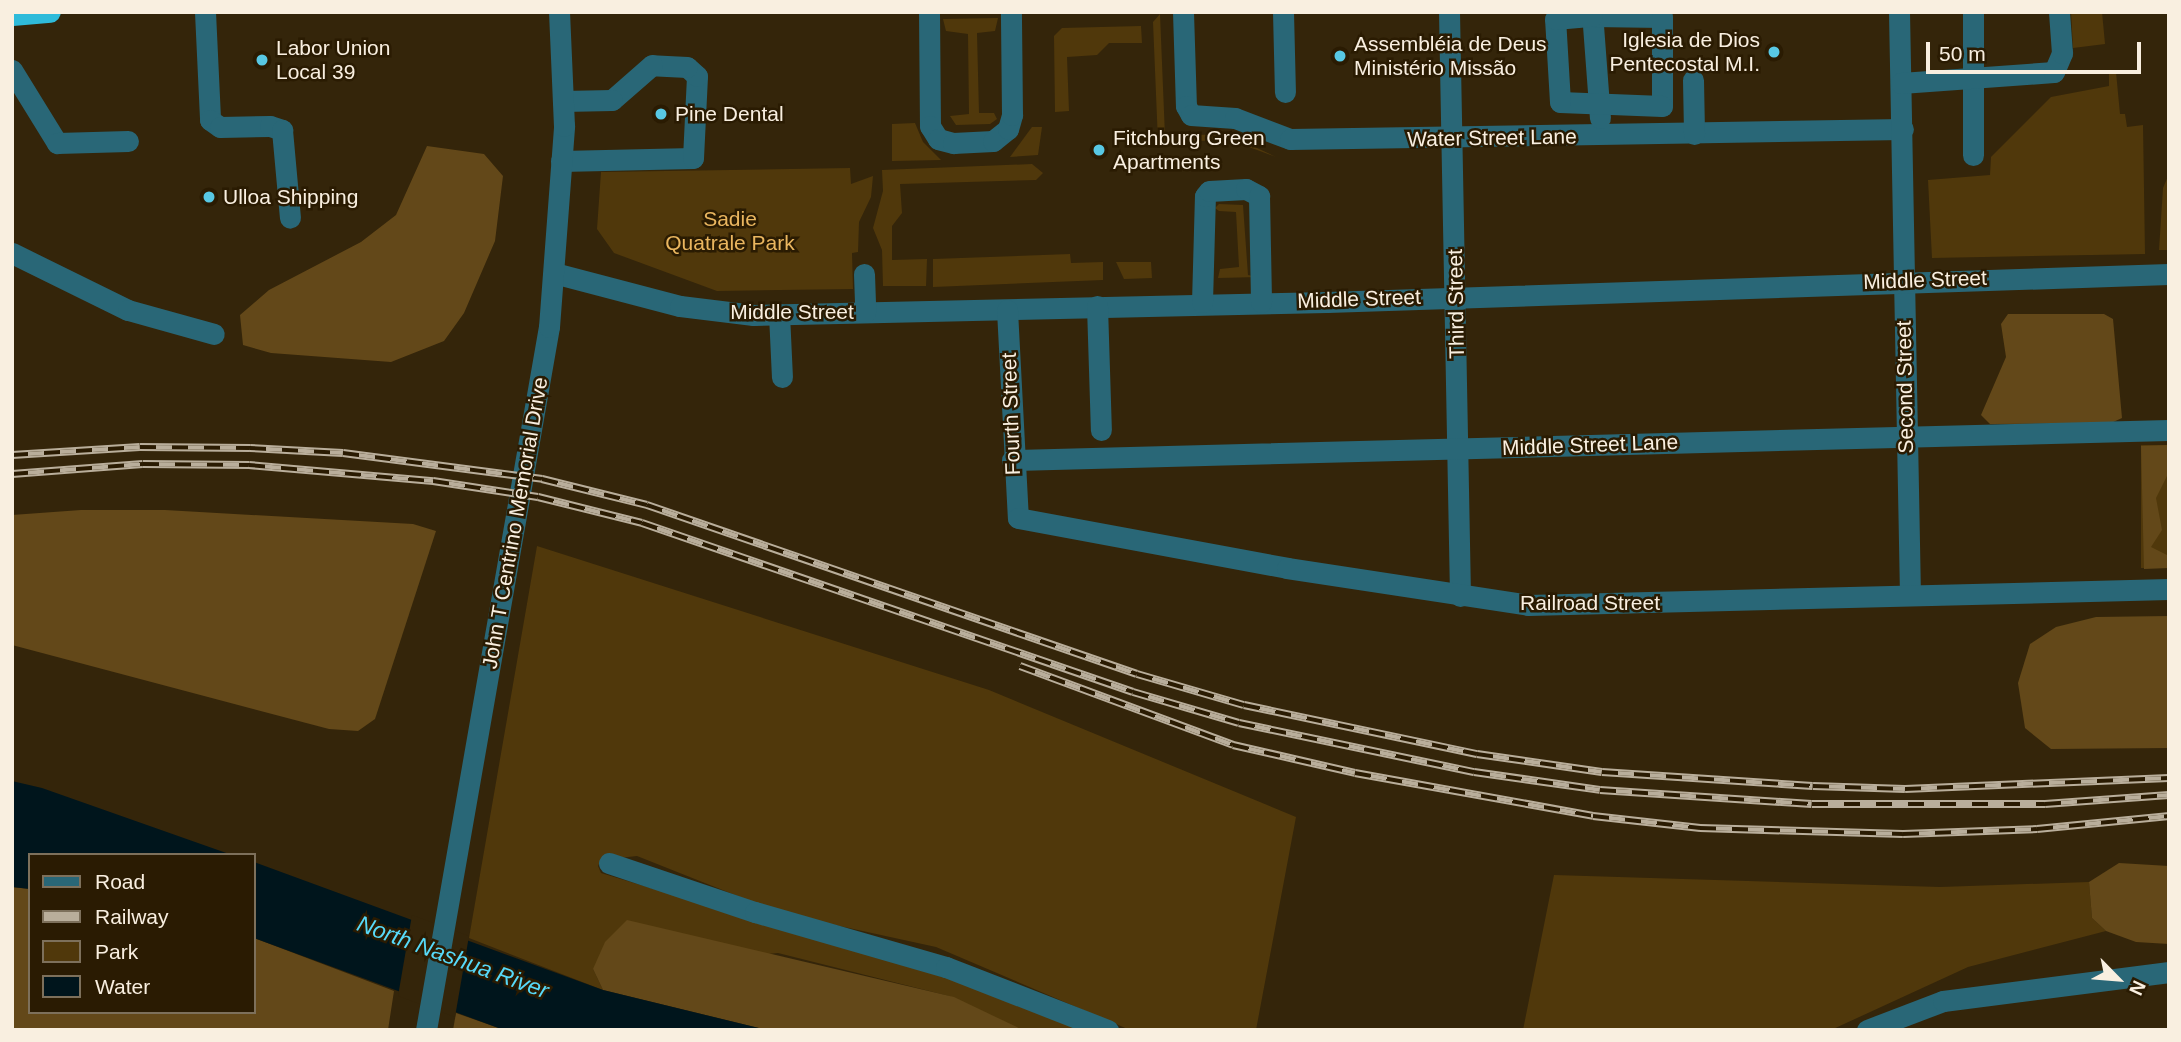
<!DOCTYPE html>
<meta charset="utf-8">
<style>
body{margin:0}
#map{position:relative;width:2181px;height:1042px;overflow:hidden;background:#34250a;font-family:Arial,sans-serif}
div>[style]{position:absolute}
[style*='--x']{left:calc(var(--x)*1px);top:calc(var(--y)*1px);width:calc(var(--w)*1px);rotate:calc(var(--a)*1deg)}
.green>*{inset:0;background:#50380b;transform-origin:0 0}
.forest>*{inset:0;background:#634819}
.water>*{inset:0;background:#00151c}
.pier>*{inset:0;background:#34250a}
.minor>*{height:21px;margin:-10.5px;padding:0 10.5px;transform-origin:10.5px;border-radius:10.5px;background:#296777}
.highway>*{height:21px;margin:-10.5px;padding:0 10.5px;transform-origin:10.5px;border-radius:10.5px;background:#2fbbda}
.rail>*{height:8px;margin-top:-4px;transform-origin:0;background:repeating-linear-gradient(90deg,#2a1b02 0 16px,#b9ae9b 0 32px);box-sizing:border-box;border-block:2px solid #b9ae9b}
.dots>*{width:19px;height:19px;translate:-50% -50%;box-sizing:border-box;border:4px solid #2a1b02;border-radius:50%}
span{translate:-50% -50%;white-space:nowrap;text-align:center;line-height:1.15;-webkit-text-stroke:5px #2a1b02;paint-order:stroke}
.poi-label{font-size:21px;color:#f9efe0}
.right{translate:-100% -50%;text-align:right}
.left{translate:0 -50%;text-align:left}
.street-label{font-size:21px;color:#f9efe0}
.park-label{font-size:21px;color:#eab65f}
.water-label{font-size:23px;color:#57d9f8;font-style:italic}
.frame{position:absolute;inset:0;border:14px solid #f9efe0;pointer-events:none}
.legend{position:absolute;left:28px;top:853px;width:228px;height:161px;box-sizing:border-box;background:#2a1b02;border:2px solid #7d705b;margin:0;padding:9px 12px;list-style:none;font-size:21px;color:#f9efe0}
.legend li{display:flex;align-items:center;gap:14px;height:35px}
.legend b{width:35px;border:2px solid #7d705b}
.north{position:absolute;left:2083px;top:944px;width:70px;height:70px;-webkit-text-stroke:5px #2a1b02;paint-order:stroke;rotate:115deg;font-size:19px;font-weight:700;line-height:28px;text-align:center;color:#f9efe0}
.north::after{content:'';display:block;margin:auto;width:24px;height:32px;background:#f9efe0;clip-path:polygon(50% 0,100% 100%,50% 72%,0 100%)}
.scale{position:absolute;left:1926px;top:42px;width:215px;height:32px;box-sizing:border-box;border:4px solid #f9efe0;border-top:0;padding-left:9px;font-size:21px;line-height:24px;white-space:nowrap;color:#f9efe0;-webkit-text-stroke:5px #2a1b02;paint-order:stroke}
</style>
<div id="map">
<div class="green">
<i style="clip-path:polygon(2071px 12px,2102px 12px,2105px 44px,2073px 48px)"></i>
<i style="clip-path:polygon(1160px 14px,1165px 136px,1227px 134px,1276px 157px,1230px 140px,1158px 142px,1153px 22px)"></i>
<i style="clip-path:polygon(998px 18px,995px 31px,977px 33px,979px 113px,994px 113px,997px 119px,990px 124px,956px 125px,950px 116px,969px 114px,968px 34px,946px 31px,943px 19px)"></i>
<i style="clip-path:polygon(1141px 26px,1142px 43px,1109px 43px,1097px 55px,1067px 57px,1069px 111px,1055px 112px,1054px 36px,1062px 28px)"></i>
<i style="clip-path:polygon(2116px 72px,2120px 114px,2125px 114px,2127px 127px,2143px 125px,2145px 254px,1932px 258px,1928px 180px,1990px 175px,1991px 157px,2051px 97px,2109px 86px,2109px 73px)"></i>
<i style="clip-path:polygon(915px 123px,923px 142px,941px 160px,892px 161px,892px 124px)"></i>
<i style="clip-path:polygon(1032px 127px,1042px 127px,1038px 155px,1010px 157px)"></i>
<i style="clip-path:polygon(1032px 164px,1043px 173px,1036px 180px,900px 184px,902px 213px,892px 226px,892px 260px,927px 259px,926px 286px,883px 286px,882px 250px,873px 228px,883px 191px,882px 170px)"></i>
<i style="clip-path:polygon(850px 168px,851px 184px,873px 176px,871px 197px,859px 222px,858px 252px,852px 253px,853px 289px,717px 291px,614px 253px,597px 229px,601px 172px)"></i>
<i style="clip-path:polygon(2169px 174px,2169px 250px,2159px 250px,2163px 188px)"></i>
<i style="clip-path:polygon(1219px 204px,1243px 205px,1248px 275px,1259px 277px,1218px 278px,1220px 269px,1239px 267px,1236px 212px,1219px 211px,1215px 208px)"></i>
<i style="clip-path:polygon(1070px 254px,1071px 263px,1103px 262px,1103px 280px,933px 287px,933px 259px)"></i>
<i style="clip-path:polygon(1116px 262px,1151px 262px,1152px 278px,1124px 279px)"></i>
<i style="left:2169px;top:445px;width:123px;height:28px;rotate:90deg"></i>
<i style="clip-path:polygon(537px 546px,989px 690px,1296px 817px,1256px 1030px,1130px 1030px,936px 947px,780px 913px,637px 856px,601px 860px,598px 866px,601px 873px,969px 984px,1082px 1030px,1021px 1030px,949px 996px,778px 953px,593px 969px,603px 990px,469px 938px)"></i>
<i style="clip-path:polygon(1554px 875px,1940px 887px,2089px 882px,2092px 918px,2106px 931px,1968px 967px,1831px 1030px,1523px 1030px)"></i>
</div>
<div class="forest">
<i style="clip-path:polygon(427px 146px,484px 154px,503px 176px,495px 241px,464px 313px,444px 341px,391px 362px,271px 353px,243px 345px,240px 315px,269px 290px,361px 242px,396px 215px)"></i>
<i style="clip-path:polygon(2008px 314px,2104px 314px,2113px 319px,2122px 418px,2111px 423px,1990px 424px,1981px 415px,2006px 357px,2001px 324px)"></i>
<i style="clip-path:polygon(2169px 445px,2169px 472px,2156px 498px,2162px 530px,2151px 547px,2169px 556px,2169px 568px,2144px 569px,2141px 446px)"></i>
<i style="clip-path:polygon(81px 510px,165px 510px,413px 524px,436px 531px,375px 719px,358px 731px,329px 729px,12px 645px,12px 515px)"></i>
<i style="clip-path:polygon(2169px 616px,2169px 748px,2051px 749px,2025px 728px,2018px 683px,2030px 644px,2056px 627px,2096px 617px)"></i>
<i style="clip-path:polygon(2119px 863px,2169px 866px,2169px 944px,2136px 942px,2106px 931px,2092px 918px,2089px 882px)"></i>
<i style="clip-path:polygon(12px 887px,30px 889px,30px 1012px,254px 1012px,254px 938px,394px 991px,388px 1030px,12px 1030px)"></i>
<i style="clip-path:polygon(627px 920px,954px 997px,1023px 1030px,767px 1030px,603px 990px,593px 969px,605px 942px)"></i>
<i style="clip-path:polygon(456px 1013px,504px 1030px,453px 1030px)"></i>
</div>
<div class="water">
<i style="clip-path:polygon(12px 781px,42px 788px,232px 855px,30px 855px,30px 889px,12px 887px)"></i>
<i style="clip-path:polygon(254px 862px,603px 990px,767px 1030px,504px 1030px,254px 938px)"></i>
</div>
<div class="pier">
<i style="clip-path:polygon(412px 915px,469px 936px,455px 1017px,398px 996px)"></i>
</div>
<div class="minor">
<i style="--x:205;--y:12;--w:108;--a:87.3"></i>
<i style="--x:210;--y:120;--w:12;--a:35"></i>
<i style="--x:220;--y:127;--w:50;--a:-1.1"></i>
<i style="--x:270;--y:126;--w:13;--a:18"></i>
<i style="--x:282;--y:130;--w:88;--a:84.8"></i>
<i style="--x:929;--y:12;--w:114;--a:89.5"></i>
<i style="--x:930;--y:126;--w:15;--a:58"></i>
<i style="--x:938;--y:139;--w:16;--a:15"></i>
<i style="--x:953;--y:143;--w:40;--a:-2.9"></i>
<i style="--x:993;--y:141;--w:19;--a:-39"></i>
<i style="--x:1008;--y:129;--w:15;--a:-74"></i>
<i style="--x:1012;--y:115;--w:103;--a:-90.6"></i>
<i style="--x:1183;--y:12;--w:94;--a:88.2"></i>
<i style="--x:1186;--y:106;--w:10;--a:61"></i>
<i style="--x:1191;--y:115;--w:44;--a:3.9"></i>
<i style="--x:1235;--y:118;--w:59;--a:20.9"></i>
<i style="--x:1290;--y:139;--w:613;--a:-0.93"></i>
<i style="--x:1283;--y:12;--w:80;--a:88.6"></i>
<i style="--x:1449;--y:12;--w:584;--a:88.92"></i>
<i style="--x:1592;--y:12;--w:106;--a:85.7"></i>
<i style="--x:1899;--y:12;--w:581;--a:88.92"></i>
<i style="--x:1973;--y:12;--w:143;--a:90"></i>
<i style="--x:1592;--y:16;--w:70;--a:0.8"></i>
<i style="--x:1662;--y:17;--w:89;--a:90"></i>
<i style="--x:1662;--y:106;--w:102;--a:-177.8"></i>
<i style="--x:1560;--y:102;--w:83;--a:-93.4"></i>
<i style="--x:1555;--y:19;--w:37;--a:-5"></i>
<i style="--x:12;--y:70;--w:86;--a:58.3"></i>
<i style="--x:57;--y:143;--w:71;--a:-1.6"></i>
<i style="--x:1693;--y:80;--w:54;--a:88.9"></i>
<i style="--x:1901;--y:83;--w:153;--a:-4.1"></i>
<i style="--x:2054;--y:72;--w:21;--a:-67"></i>
<i style="--x:2062;--y:53;--w:41;--a:-94.2"></i>
<i style="--x:561;--y:161;--w:132;--a:-1.3"></i>
<i style="--x:693;--y:158;--w:82;--a:-87.2"></i>
<i style="--x:697;--y:76;--w:13;--a:-138"></i>
<i style="--x:687;--y:67;--w:35;--a:-177"></i>
<i style="--x:652;--y:65;--w:53;--a:138.8"></i>
<i style="--x:612;--y:100;--w:49;--a:178.8"></i>
<i style="--x:12;--y:253;--w:129;--a:26.2"></i>
<i style="--x:128;--y:310;--w:89;--a:15.6"></i>
<i style="--x:554;--y:273;--w:130;--a:14.7"></i>
<i style="--x:680;--y:306;--w:74;--a:7"></i>
<i style="--x:753;--y:315;--w:574;--a:-1.3"></i>
<i style="--x:1327;--y:302;--w:842;--a:-1.9"></i>
<i style="--x:864;--y:274;--w:38;--a:88"></i>
<i style="--x:1202;--y:302;--w:106;--a:-88.4"></i>
<i style="--x:1205;--y:196;--w:6;--a:-51"></i>
<i style="--x:1209;--y:191;--w:37;--a:-3"></i>
<i style="--x:1246;--y:189;--w:15;--a:28"></i>
<i style="--x:1259;--y:196;--w:106;--a:88.9"></i>
<i style="--x:1097;--y:306;--w:124;--a:88.2"></i>
<i style="--x:1007;--y:310;--w:208;--a:87"></i>
<i style="--x:1018;--y:518;--w:274;--a:10.5"></i>
<i style="--x:1287;--y:568;--w:244;--a:8.7"></i>
<i style="--x:1528;--y:605;--w:641;--a:-1.43"></i>
<i style="--x:779;--y:314;--w:63;--a:87.3"></i>
<i style="--x:1012;--y:460;--w:1157;--a:-1.49"></i>
<i style="--x:609;--y:863;--w:154;--a:18.6"></i>
<i style="--x:755;--y:912;--w:199;--a:16.1"></i>
<i style="--x:946;--y:967;--w:174;--a:21.3"></i>
<i style="--x:426;--y:1030;--w:714;--a:-80.08"></i>
<i style="--x:549;--y:327;--w:202;--a:-85.7"></i>
<i style="--x:564;--y:126;--w:114;--a:-92.5"></i>
<i style="--x:1867;--y:1030;--w:81;--a:-20.9"></i>
<i style="--x:1943;--y:1001;--w:228;--a:-7.3"></i>
</div>
<div class="highway">
<i style="--x:12;--y:15;--w:38;--a:-5"></i>
</div>
<div class="rail">
<i style="--x:12;--y:455;--w:128;--a:-3.6"></i>
<i style="--x:140;--y:447;--w:110;--a:0.5"></i>
<i style="--x:250;--y:448;--w:93;--a:3.1"></i>
<i style="--x:343;--y:453;--w:201;--a:7.4"></i>
<i style="--x:542;--y:479;--w:108;--a:13.9"></i>
<i style="--x:647;--y:505;--w:518;--a:19.03"></i>
<i style="--x:1137;--y:674;--w:111;--a:16.2"></i>
<i style="--x:1244;--y:705;--w:238;--a:11.9"></i>
<i style="--x:1477;--y:754;--w:126;--a:8.2"></i>
<i style="--x:1602;--y:772;--w:211;--a:3.8"></i>
<i style="--x:1813;--y:786;--w:92;--a:1.9"></i>
<i style="--x:1905;--y:789;--w:264;--a:-2.4"></i>
<i style="--x:12;--y:474;--w:131;--a:-4.4"></i>
<i style="--x:143;--y:464;--w:106;--a:0.5"></i>
<i style="--x:249;--y:465;--w:185;--a:5"></i>
<i style="--x:433;--y:481;--w:106;--a:8.7"></i>
<i style="--x:538;--y:497;--w:107;--a:14"></i>
<i style="--x:642;--y:523;--w:519;--a:18.99"></i>
<i style="--x:1133;--y:692;--w:110;--a:16.3"></i>
<i style="--x:1239;--y:723;--w:240;--a:11.8"></i>
<i style="--x:1474;--y:772;--w:127;--a:8.1"></i>
<i style="--x:1600;--y:790;--w:212;--a:3.8"></i>
<i style="--x:1812;--y:804;--w:233;--a:0"></i>
<i style="--x:2045;--y:804;--w:124;--a:-4.2"></i>
<i style="--x:1020;--y:666;--w:227;--a:20.3"></i>
<i style="--x:1233;--y:745;--w:125;--a:12.9"></i>
<i style="--x:1355;--y:773;--w:242;--a:10.2"></i>
<i style="--x:1593;--y:816;--w:108;--a:6.4"></i>
<i style="--x:1700;--y:828;--w:203;--a:1.7"></i>
<i style="--x:1903;--y:834;--w:134;--a:-2.1"></i>
<i style="--x:2037;--y:829;--w:133;--a:-5.6"></i>
</div>
<div class="dots">
<i style="left:1774px;top:52px;background:#58c8e4"></i>
<i style="left:1340px;top:56px;background:#58c8e4"></i>
<i style="left:262px;top:60px;background:#58c8e4"></i>
<i style="left:661px;top:114px;background:#58c8e4"></i>
<i style="left:1099px;top:150px;background:#58c8e4"></i>
<i style="left:209px;top:197px;background:#58c8e4"></i>
</div>
<div class="poi-label">
<span class="right" style="left:1760px;top:52px">Iglesia de Dios<br>Pentecostal M.I.</span>
<span class="left" style="left:1354px;top:56px">Assembléia de Deus<br>Ministério Missão</span>
<span class="left" style="left:276px;top:60px">Labor Union<br>Local 39</span>
<span class="left" style="left:675px;top:114px">Pine Dental</span>
<span class="left" style="left:1113px;top:150px">Fitchburg Green<br>Apartments</span>
<span class="left" style="left:223px;top:197px">Ulloa Shipping</span>
</div>
<div class="street-label">
<span style="left:1492px;top:138px;rotate:-1deg">Water Street Lane</span>
<span style="left:1925px;top:280px;rotate:-2deg">Middle Street</span>
<span style="left:1359px;top:299px;rotate:-2deg">Middle Street</span>
<span style="left:1456px;top:304px;rotate:-91deg">Third Street</span>
<span style="left:792px;top:312px">Middle Street</span>
<span style="left:1905px;top:387px;rotate:-91deg">Second Street</span>
<span style="left:1011px;top:414px;rotate:-92deg">Fourth Street</span>
<span style="left:1590px;top:445px;rotate:-2deg">Middle Street Lane</span>
<span style="left:515px;top:523px;rotate:-80deg">John T Centrino Memorial Drive</span>
<span style="left:1590px;top:603px">Railroad Street</span>
</div>
<div class="park-label">
<span style="left:730px;top:231px">Sadie<br>Quatrale Park</span>
</div>
<div class="water-label">
<span style="left:453px;top:957px;rotate:20deg">North Nashua River</span>
</div>
<div class="frame"></div>
<ul class="legend">
<li><b style="height:9px;background:#296777"></b>Road</li>
<li><b style="height:9px;background:#b9ae9b"></b>Railway</li>
<li><b style="height:19px;background:#50380b"></b>Park</li>
<li><b style="height:19px;background:#00151c"></b>Water</li>
</ul>
<div class="north">N</div>
<div class="scale">50 m</div>
</div>
